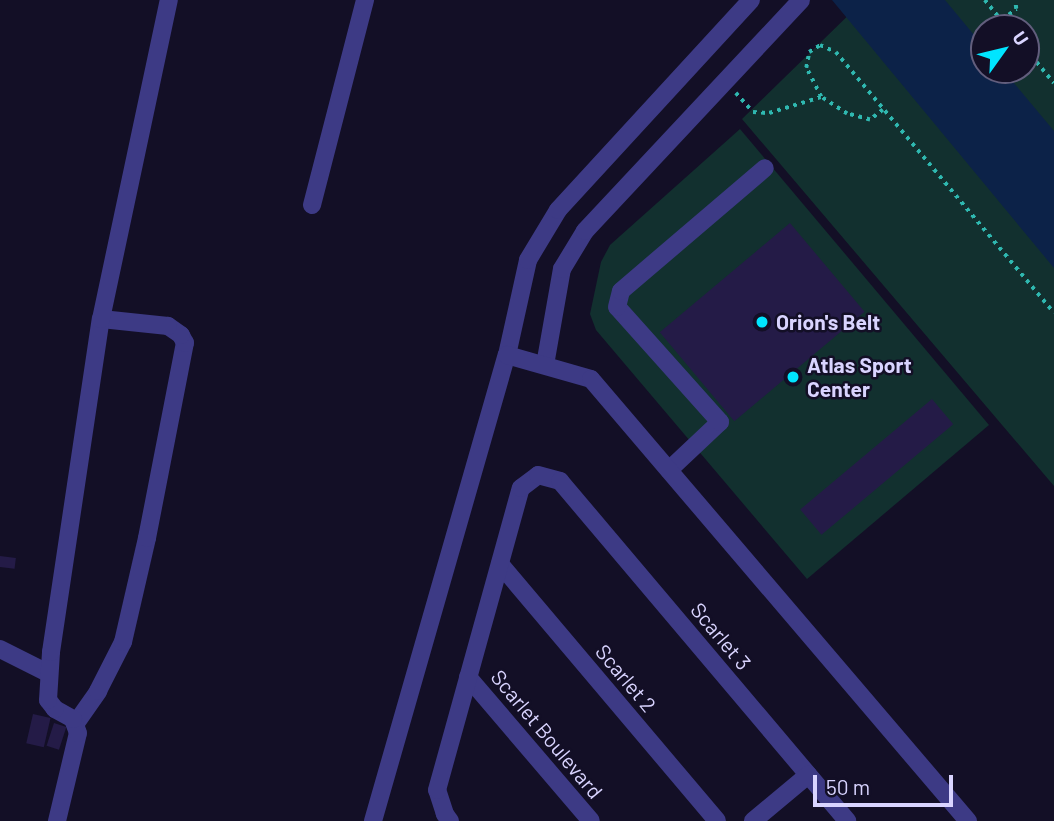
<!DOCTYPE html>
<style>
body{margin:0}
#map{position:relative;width:1054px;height:821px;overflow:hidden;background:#130f26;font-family:Barlow,sans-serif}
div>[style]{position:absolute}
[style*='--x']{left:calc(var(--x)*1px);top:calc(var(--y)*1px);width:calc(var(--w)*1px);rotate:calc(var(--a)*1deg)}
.green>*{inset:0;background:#12302f}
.water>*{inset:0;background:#0c2248}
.building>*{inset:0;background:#241b47;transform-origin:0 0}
.path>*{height:3.5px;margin-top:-1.75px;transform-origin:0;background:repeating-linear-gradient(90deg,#2fb8b0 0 3.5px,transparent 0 8.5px)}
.minor>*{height:18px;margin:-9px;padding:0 9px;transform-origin:9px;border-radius:9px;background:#3d3a85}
.dots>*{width:19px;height:19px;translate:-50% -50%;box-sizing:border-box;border:4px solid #130f26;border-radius:50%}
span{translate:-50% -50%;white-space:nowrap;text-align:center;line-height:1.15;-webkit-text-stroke:5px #130f26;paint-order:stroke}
.poi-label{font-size:21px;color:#d9d4ff;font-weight:700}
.left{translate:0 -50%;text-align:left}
.street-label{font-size:21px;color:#d9d4ff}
.north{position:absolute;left:970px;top:14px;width:70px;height:70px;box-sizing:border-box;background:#130f26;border:2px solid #625e7d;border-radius:50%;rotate:56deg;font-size:19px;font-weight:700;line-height:28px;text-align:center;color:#d9d4ff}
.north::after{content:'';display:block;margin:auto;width:24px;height:32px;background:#00e5ff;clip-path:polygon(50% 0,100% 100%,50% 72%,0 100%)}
.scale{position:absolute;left:813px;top:775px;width:140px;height:32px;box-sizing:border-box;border:4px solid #d9d4ff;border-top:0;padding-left:9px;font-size:21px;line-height:24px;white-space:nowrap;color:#d9d4ff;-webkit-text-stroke:5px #130f26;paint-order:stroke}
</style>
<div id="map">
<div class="green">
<i style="clip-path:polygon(evenodd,864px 0,1054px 0,1054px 486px,742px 119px,864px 0,984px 28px,1026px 28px,1026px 70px,984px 70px,984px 28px)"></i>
<i style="clip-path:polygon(740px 129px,989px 425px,807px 579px,596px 330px,590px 314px,601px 262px,610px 245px)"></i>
</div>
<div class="water">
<i style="clip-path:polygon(832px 0,945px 0,984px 47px,984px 70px,1003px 70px,1054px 131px,1054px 268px)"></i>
</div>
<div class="building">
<i style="left:790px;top:223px;width:116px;height:170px;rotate:50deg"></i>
<i style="left:932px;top:399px;width:33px;height:172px;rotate:50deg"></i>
<i style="left:0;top:556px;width:16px;height:11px;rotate:7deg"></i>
<i style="left:33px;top:714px;width:18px;height:30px;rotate:13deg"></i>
<i style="left:54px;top:723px;width:13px;height:24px;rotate:18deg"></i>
</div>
<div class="path">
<i style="--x:985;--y:0;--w:36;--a:51"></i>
<i style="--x:1002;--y:20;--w:18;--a:-38"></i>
<i style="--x:1016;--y:9;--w:9;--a:-96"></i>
<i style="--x:1026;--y:49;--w:44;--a:50.5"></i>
<i style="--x:736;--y:93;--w:25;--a:48"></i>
<i style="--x:753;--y:112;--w:16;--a:4"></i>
<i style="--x:769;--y:113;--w:54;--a:-17.1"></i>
<i style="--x:883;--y:110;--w:16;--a:142"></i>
<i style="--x:870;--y:120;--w:24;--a:-165"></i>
<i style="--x:847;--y:114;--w:31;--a:-147"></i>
<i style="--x:821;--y:97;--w:33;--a:-117"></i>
<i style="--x:806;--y:68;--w:16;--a:-79"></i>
<i style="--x:809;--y:52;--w:13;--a:-32"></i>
<i style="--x:820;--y:45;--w:17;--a:24"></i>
<i style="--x:836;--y:52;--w:340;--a:50.1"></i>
</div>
<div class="minor">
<i style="--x:312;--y:205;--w:212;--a:-75.5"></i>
<i style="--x:507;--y:355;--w:97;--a:-77.5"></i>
<i style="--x:528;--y:260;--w:58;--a:-59"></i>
<i style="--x:558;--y:210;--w:285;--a:-47.4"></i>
<i style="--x:545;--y:365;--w:97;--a:-80"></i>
<i style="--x:562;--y:269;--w:44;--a:-58.8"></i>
<i style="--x:585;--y:231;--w:316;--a:-46.9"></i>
<i style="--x:669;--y:470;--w:70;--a:-43.3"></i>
<i style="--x:720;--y:422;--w:154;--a:-131.8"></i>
<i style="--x:617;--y:307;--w:16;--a:-76"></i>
<i style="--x:621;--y:291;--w:189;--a:-40.5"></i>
<i style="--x:500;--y:564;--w:336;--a:49.8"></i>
<i style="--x:0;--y:649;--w:54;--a:26.6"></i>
<i style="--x:468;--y:677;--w:189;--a:49.5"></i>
<i style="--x:76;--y:723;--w:39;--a:-55"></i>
<i style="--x:98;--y:691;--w:55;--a:-63"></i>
<i style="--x:123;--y:642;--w:107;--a:-77"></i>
<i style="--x:147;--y:538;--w:199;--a:-79"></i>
<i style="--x:185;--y:343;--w:9;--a:-117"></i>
<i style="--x:181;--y:335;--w:16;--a:-145"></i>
<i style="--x:168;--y:326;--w:67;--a:-174"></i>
<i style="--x:57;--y:821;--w:90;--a:-76.6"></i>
<i style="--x:78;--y:733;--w:15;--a:-110"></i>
<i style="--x:73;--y:719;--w:21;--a:-151"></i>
<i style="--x:55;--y:709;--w:11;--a:-128"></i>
<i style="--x:48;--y:700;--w:48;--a:-86.4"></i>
<i style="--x:51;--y:652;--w:337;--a:-81.5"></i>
<i style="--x:101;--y:319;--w:326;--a:-78"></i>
<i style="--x:373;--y:821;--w:485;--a:-74"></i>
<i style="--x:507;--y:355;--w:87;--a:15.9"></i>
<i style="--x:591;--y:379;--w:581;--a:49.54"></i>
<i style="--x:450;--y:821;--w:9;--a:-126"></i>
<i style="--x:445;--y:814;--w:25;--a:-108"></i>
<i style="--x:437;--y:790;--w:313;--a:-74.5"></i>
<i style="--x:521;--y:488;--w:21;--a:-37"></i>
<i style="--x:538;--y:475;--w:23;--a:15"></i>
<i style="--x:560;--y:481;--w:445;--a:49.8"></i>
<i style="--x:753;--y:821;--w:72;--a:-39.9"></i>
</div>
<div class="dots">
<i style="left:762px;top:322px;background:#00e5ff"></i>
<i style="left:793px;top:377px;background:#00e5ff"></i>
</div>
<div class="poi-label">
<span class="left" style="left:776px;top:322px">Orion's Belt</span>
<span class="left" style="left:807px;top:377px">Atlas Sport<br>Center</span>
</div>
<div class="street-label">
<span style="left:721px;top:636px;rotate:50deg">Scarlet 3</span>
<span style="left:626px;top:678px;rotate:50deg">Scarlet 2</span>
<span style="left:547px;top:734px;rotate:50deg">Scarlet Boulevard</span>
</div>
<div class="north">U</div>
<div class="scale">50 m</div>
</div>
